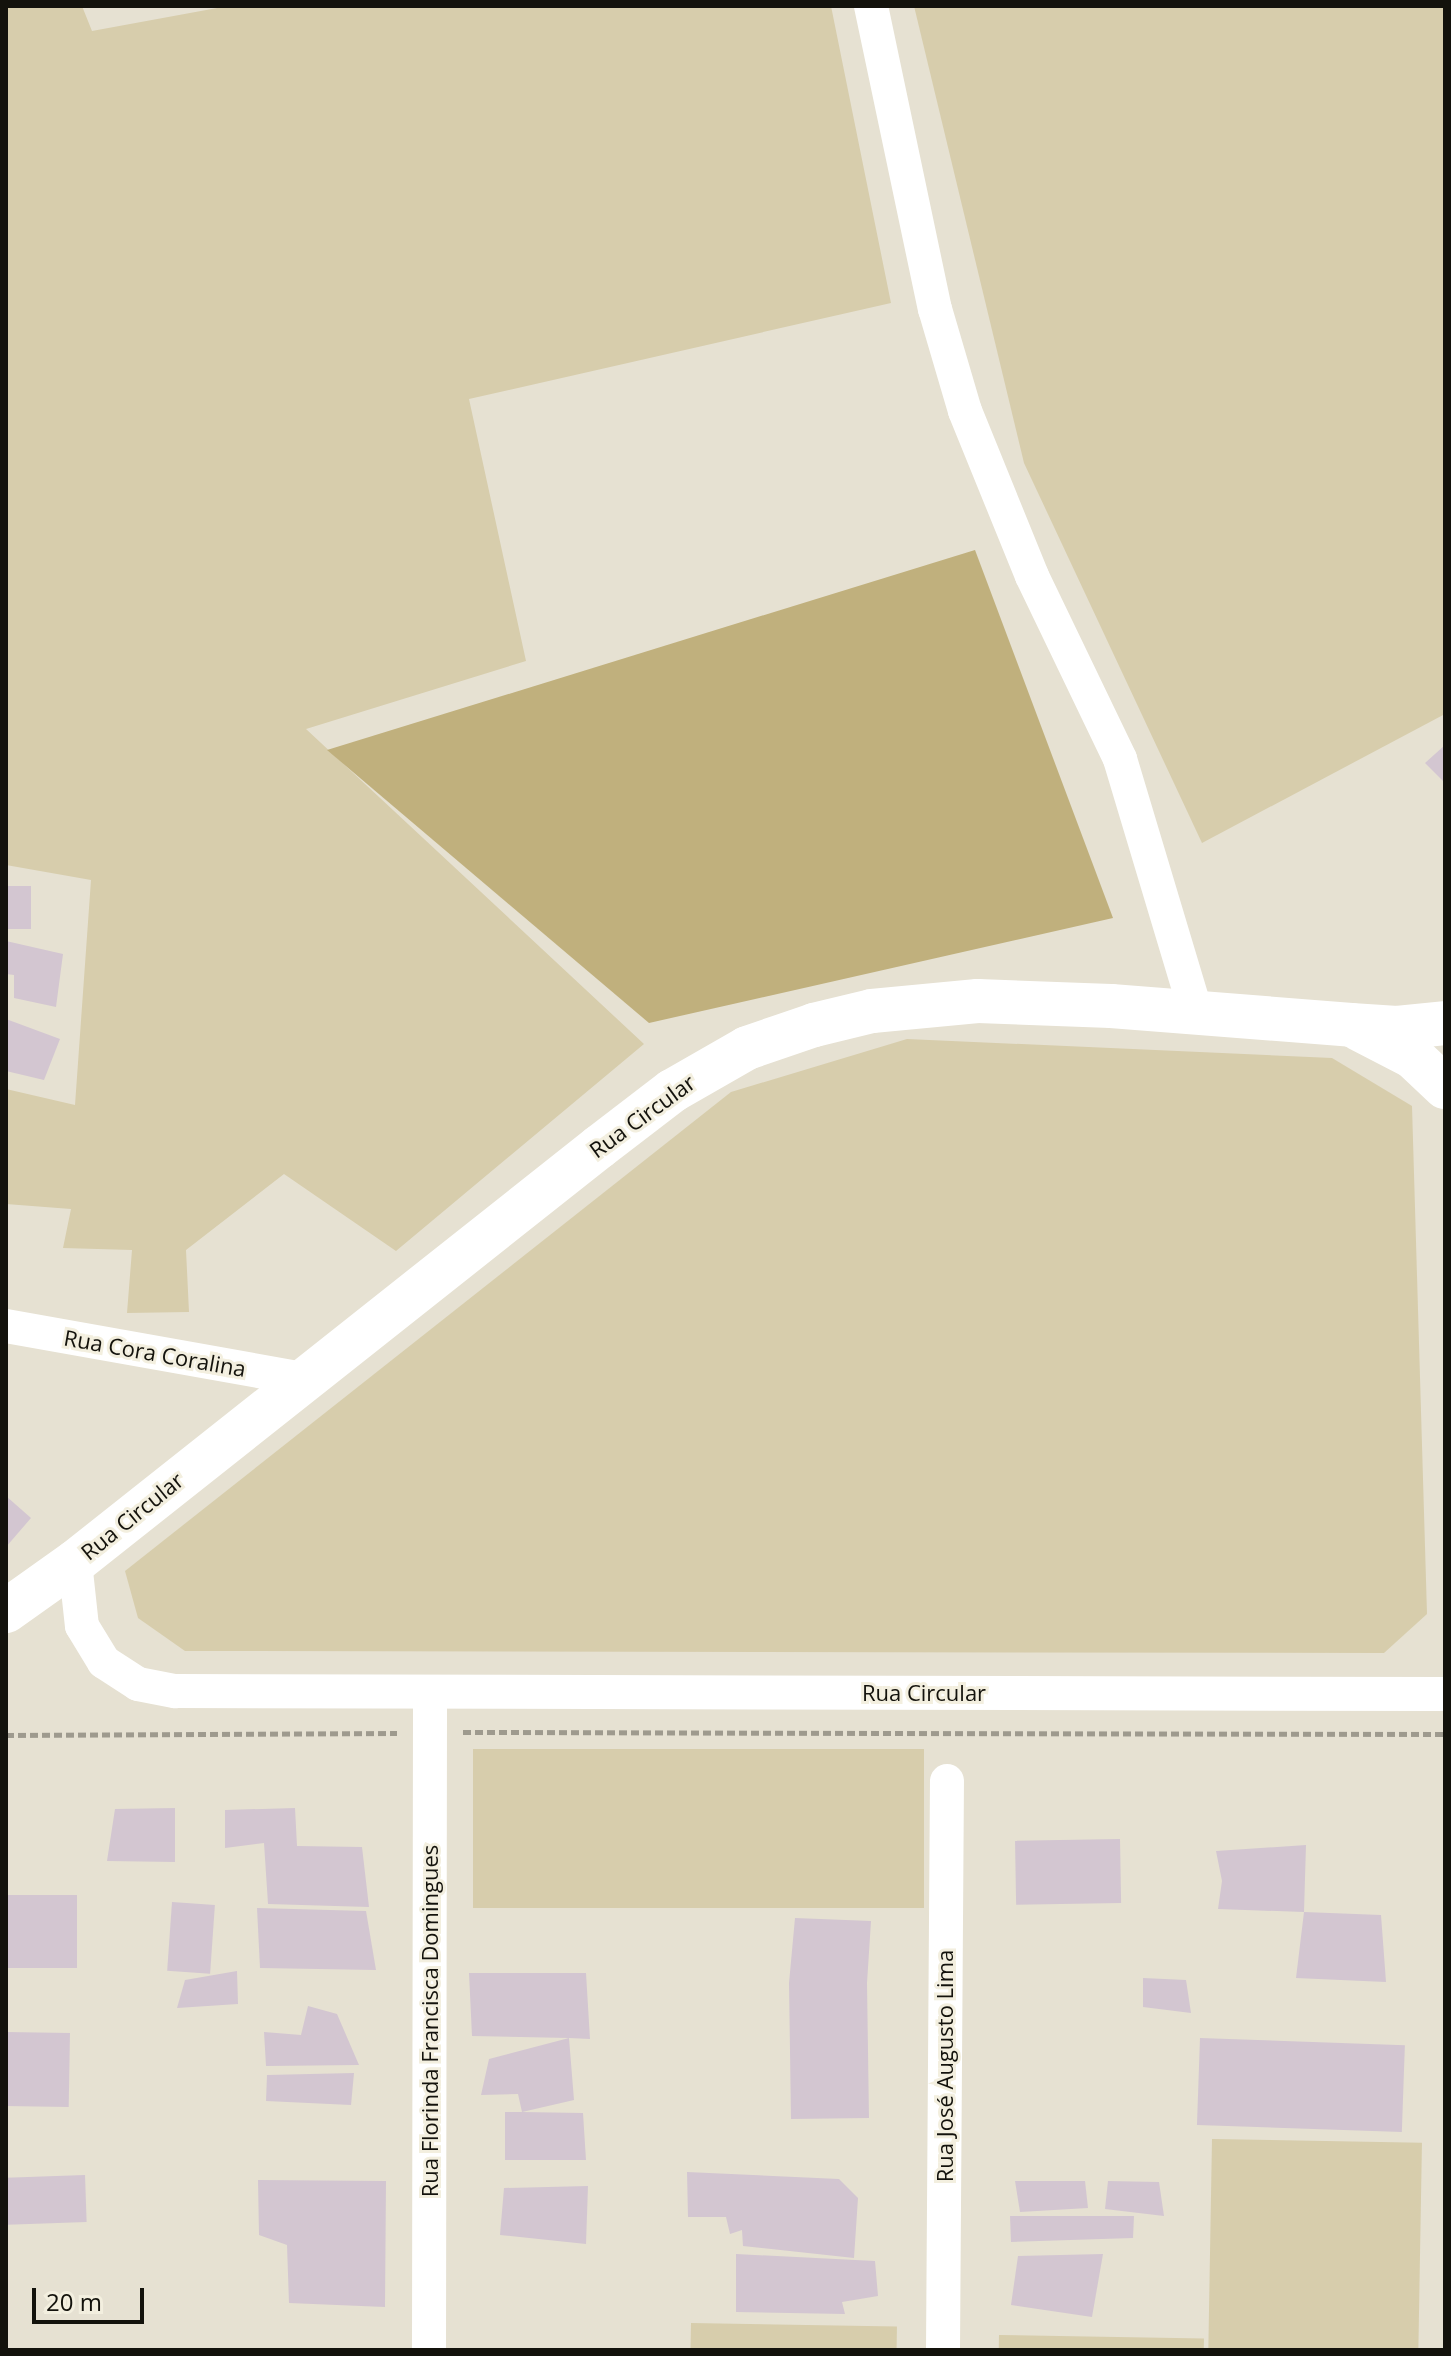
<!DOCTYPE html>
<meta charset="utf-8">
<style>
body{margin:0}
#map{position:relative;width:1451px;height:2356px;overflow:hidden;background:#e6e1d2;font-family:"Open Sans",sans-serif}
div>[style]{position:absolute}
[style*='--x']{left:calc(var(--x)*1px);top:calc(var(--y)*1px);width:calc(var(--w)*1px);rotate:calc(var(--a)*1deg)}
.green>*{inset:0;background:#d7cdac;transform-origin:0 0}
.forest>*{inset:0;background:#c0b07d}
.building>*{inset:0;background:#d3c6d1;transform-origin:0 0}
.path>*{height:5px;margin-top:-2.5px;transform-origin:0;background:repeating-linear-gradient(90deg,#9e9a8e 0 8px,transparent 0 12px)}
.minor>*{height:34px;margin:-17px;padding:0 17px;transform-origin:17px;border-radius:17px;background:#fff}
.primary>*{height:44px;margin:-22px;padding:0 22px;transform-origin:22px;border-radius:22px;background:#fff}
span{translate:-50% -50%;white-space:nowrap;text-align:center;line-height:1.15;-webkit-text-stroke:6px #f3efdf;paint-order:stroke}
.street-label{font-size:22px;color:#13120c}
.frame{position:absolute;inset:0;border:8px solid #13120c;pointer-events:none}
.scale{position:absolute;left:32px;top:2288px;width:112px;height:36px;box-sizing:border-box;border:4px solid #13120c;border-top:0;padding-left:10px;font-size:24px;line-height:28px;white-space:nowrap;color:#13120c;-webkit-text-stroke:6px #f3efdf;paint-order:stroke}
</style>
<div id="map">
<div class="green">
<i style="clip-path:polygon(6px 6px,82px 6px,92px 31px,228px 6px,831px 6px,891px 303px,469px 399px,526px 661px,306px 729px,644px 1044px,396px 1251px,284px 1174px,186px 1250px,189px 1312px,127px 1313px,132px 1250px,63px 1248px,71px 1209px,6px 1204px,6px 1089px,75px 1105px,91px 880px,6px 865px)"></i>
<i style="clip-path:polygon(914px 6px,1445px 6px,1445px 714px,1202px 843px,1024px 463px)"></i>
<i style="clip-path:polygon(907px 1039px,1332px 1058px,1412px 1106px,1427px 1614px,1384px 1653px,185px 1651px,138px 1618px,125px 1571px,731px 1092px)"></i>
<i style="left:473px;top:1749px;width:451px;height:159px"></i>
<i style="left:1212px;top:2139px;width:210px;height:211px;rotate:1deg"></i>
<i style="left:691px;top:2323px;width:206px;height:27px;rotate:1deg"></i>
<i style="left:999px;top:2335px;width:205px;height:15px;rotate:1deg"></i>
</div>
<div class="forest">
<i style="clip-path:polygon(975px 550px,1113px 918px,649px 1023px,327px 750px)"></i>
</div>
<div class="building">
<i style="clip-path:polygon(1445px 745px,1445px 783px,1425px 763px)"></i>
<i style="left:6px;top:886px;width:25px;height:43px"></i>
<i style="clip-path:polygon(6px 941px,63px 954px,56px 1007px,14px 998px,14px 975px,6px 974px)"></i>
<i style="clip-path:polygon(6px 1019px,60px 1039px,44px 1080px,6px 1071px)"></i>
<i style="clip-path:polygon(6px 1496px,31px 1518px,6px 1547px)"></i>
<i style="clip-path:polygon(175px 1808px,175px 1862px,107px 1861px,115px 1809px)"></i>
<i style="clip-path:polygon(295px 1808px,297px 1846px,362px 1847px,369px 1907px,268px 1904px,264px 1843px,225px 1848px,225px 1810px)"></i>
<i style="left:1120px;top:1839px;width:64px;height:105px;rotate:89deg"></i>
<i style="clip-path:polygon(1306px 1845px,1304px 1912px,1381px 1915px,1386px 1982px,1296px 1978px,1304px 1912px,1218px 1909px,1222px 1881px,1216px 1851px)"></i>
<i style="left:6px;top:1895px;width:71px;height:73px"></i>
<i style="left:172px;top:1902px;width:43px;height:69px;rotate:4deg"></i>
<i style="clip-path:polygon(257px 1908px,366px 1911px,376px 1970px,260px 1968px)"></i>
<i style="clip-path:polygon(795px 1918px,871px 1921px,867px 1983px,869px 2118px,791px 2119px,789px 1983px)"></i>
<i style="clip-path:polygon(237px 1971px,238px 2004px,177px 2008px,185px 1980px)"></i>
<i style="clip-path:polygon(469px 1973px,586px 1973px,590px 2039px,569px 2038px,574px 2100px,522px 2112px,583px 2113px,586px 2160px,505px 2160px,505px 2112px,522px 2112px,518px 2094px,481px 2095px,489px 2059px,569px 2038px,472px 2036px)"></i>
<i style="clip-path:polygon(1143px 1978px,1186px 1980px,1191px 2013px,1143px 2007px)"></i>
<i style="clip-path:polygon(308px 2006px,337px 2014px,359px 2065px,266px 2066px,264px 2032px,301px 2035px)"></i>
<i style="left:6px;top:2032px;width:64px;height:74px;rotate:1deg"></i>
<i style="left:1200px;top:2038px;width:205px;height:87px;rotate:2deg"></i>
<i style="clip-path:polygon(354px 2073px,351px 2105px,266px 2101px,267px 2075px)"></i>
<i style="clip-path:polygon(687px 2172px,839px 2179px,858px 2198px,854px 2258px,743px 2246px,742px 2230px,730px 2234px,726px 2217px,688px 2217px)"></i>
<i style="left:85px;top:2175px;width:47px;height:79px;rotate:88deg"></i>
<i style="clip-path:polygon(258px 2180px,386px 2181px,385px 2307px,289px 2303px,287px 2245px,259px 2235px)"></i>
<i style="clip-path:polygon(1015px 2181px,1085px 2181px,1088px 2208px,1020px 2212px)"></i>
<i style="clip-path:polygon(1108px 2181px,1159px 2182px,1164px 2216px,1105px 2209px)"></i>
<i style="clip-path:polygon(588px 2186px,586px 2244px,500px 2235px,504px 2188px)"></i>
<i style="clip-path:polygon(1010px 2216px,1134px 2216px,1133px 2238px,1011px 2242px)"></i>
<i style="clip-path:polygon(736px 2254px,875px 2261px,878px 2296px,842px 2302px,845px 2314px,736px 2312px)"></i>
<i style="clip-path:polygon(1103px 2254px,1092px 2317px,1011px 2305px,1018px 2256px)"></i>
</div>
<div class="path">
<i style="--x:463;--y:1732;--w:982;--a:0.12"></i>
<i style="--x:6;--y:1735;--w:391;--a:-0.3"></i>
</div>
<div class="minor">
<i style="--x:871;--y:6;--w:310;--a:78.1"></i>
<i style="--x:935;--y:309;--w:106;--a:73.6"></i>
<i style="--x:965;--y:411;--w:178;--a:67.9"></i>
<i style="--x:1032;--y:576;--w:203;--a:64.3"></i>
<i style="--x:1120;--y:759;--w:265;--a:73.3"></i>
<i style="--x:6;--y:1326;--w:303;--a:10.1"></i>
<i style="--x:75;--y:1562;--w:64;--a:83.8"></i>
<i style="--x:82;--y:1626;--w:42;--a:58.6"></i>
<i style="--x:104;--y:1662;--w:40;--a:32.9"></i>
<i style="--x:138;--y:1684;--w:38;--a:11"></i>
<i style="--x:175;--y:1691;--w:1270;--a:0.14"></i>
<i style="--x:429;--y:2350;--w:658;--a:-89.91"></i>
<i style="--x:943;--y:2350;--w:569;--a:-89.6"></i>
</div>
<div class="primary">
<i style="--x:1359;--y:1029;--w:61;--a:27.4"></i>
<i style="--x:1413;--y:1057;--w:44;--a:43.2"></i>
<i style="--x:6;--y:1611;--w:85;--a:-35.4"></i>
<i style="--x:75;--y:1562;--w:668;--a:-38.38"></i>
<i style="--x:599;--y:1147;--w:92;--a:-37.5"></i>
<i style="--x:672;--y:1091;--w:86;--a:-29.8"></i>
<i style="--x:747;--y:1048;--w:71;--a:-18.9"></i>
<i style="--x:814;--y:1025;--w:60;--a:-13.6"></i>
<i style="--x:872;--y:1011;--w:106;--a:-5.4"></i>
<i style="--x:978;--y:1001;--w:133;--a:2.2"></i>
<i style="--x:1111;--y:1006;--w:241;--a:4.5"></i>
<i style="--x:1351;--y:1025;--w:46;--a:3.7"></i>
<i style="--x:1397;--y:1028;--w:48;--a:-5.9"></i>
</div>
<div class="street-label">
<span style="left:642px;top:1116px;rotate:-36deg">Rua Circular</span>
<span style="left:155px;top:1353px;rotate:10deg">Rua Cora Coralina</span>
<span style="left:132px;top:1516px;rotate:-39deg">Rua Circular</span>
<span style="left:924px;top:1693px">Rua Circular</span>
<span style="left:430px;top:2021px;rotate:-90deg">Rua Florinda Francisca Domingues</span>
<span style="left:945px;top:2066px;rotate:-90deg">Rua José Augusto Lima</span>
</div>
<div class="frame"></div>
<div class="scale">20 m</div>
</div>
